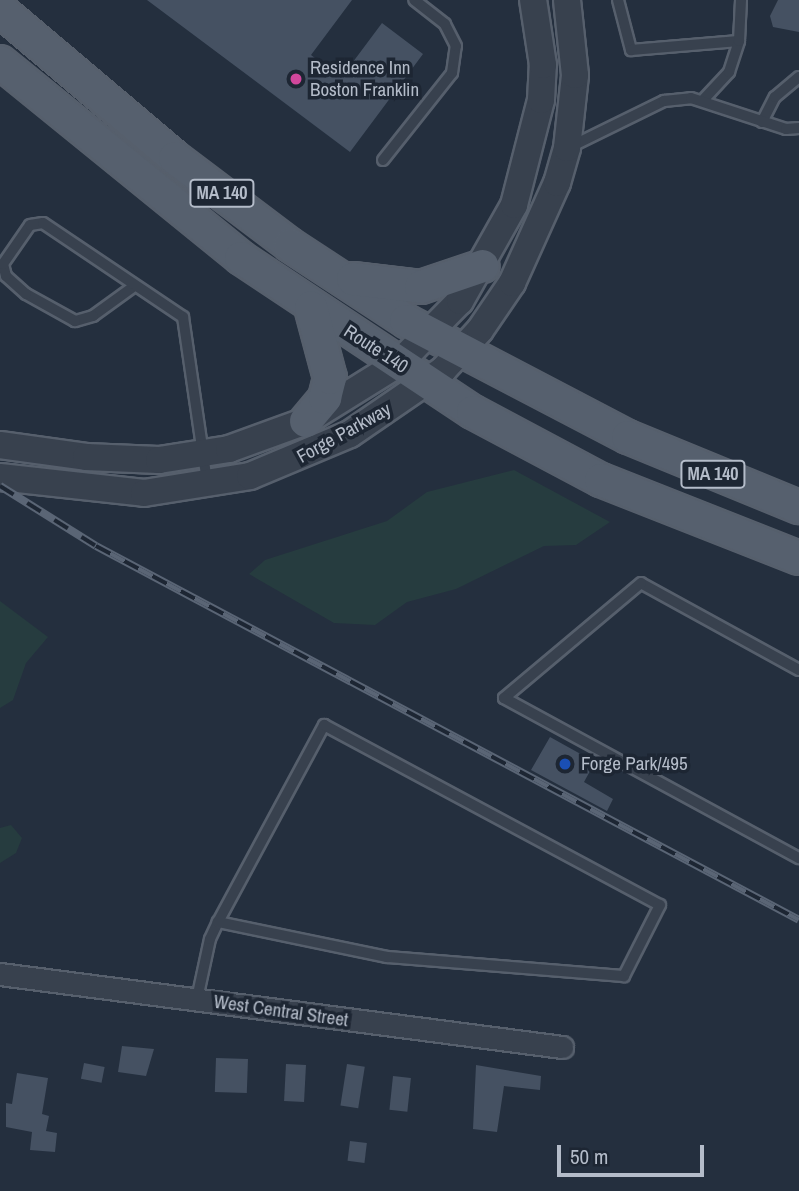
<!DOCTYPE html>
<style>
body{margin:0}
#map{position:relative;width:799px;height:1191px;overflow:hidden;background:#242f3e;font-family:"Archivo Narrow",sans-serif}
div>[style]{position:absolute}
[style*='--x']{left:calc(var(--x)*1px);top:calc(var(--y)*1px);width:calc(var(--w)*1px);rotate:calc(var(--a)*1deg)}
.green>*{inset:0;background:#263c3f}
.building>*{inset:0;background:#455162;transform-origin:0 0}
.roads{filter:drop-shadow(2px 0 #565f6c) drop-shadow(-2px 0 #565f6c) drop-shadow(0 2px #565f6c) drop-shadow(0 -2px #565f6c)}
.service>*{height:10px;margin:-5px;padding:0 5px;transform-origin:5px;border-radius:5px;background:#38414e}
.minor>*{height:21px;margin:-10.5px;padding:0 10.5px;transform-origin:10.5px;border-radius:10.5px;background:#38414e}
.tertiary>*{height:26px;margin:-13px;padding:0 13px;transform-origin:13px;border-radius:13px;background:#38414e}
.primary>*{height:32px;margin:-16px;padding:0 16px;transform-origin:16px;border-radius:16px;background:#56606e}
.rail>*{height:8px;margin-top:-4px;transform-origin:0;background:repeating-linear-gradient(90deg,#1d2633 0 16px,#5a6575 0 32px);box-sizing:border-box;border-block:2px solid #5a6575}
.dots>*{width:19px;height:19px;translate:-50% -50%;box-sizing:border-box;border:4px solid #1d2633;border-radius:50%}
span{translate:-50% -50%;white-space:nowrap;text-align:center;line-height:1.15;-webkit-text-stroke:7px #1d2633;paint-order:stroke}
.shield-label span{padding:2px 5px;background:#1d2633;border:2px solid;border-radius:5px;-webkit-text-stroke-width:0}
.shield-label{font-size:18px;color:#b4bcc9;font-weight:700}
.poi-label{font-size:19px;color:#b4bcc9}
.left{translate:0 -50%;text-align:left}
.street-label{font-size:19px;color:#b4bcc9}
.scale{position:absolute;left:557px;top:1145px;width:147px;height:32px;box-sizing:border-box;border:4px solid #b4bcc9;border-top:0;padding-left:9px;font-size:21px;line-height:24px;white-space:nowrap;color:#b4bcc9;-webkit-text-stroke:5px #1d2633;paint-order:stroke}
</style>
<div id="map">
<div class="green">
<i style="clip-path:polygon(514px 470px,610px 522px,576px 545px,544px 546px,456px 589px,407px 602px,375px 625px,334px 623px,249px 574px,265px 560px,387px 521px,427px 492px)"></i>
<i style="clip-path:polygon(0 601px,48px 637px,26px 663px,13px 700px,0 708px)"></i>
<i style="clip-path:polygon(11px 825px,22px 838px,16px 853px,0 863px,0 828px)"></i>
</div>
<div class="building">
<i style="clip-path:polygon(147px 0,352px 0,311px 55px,341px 78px,382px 23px,423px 54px,350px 152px)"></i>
<i style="clip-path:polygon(778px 0,799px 0,799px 32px,773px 27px,770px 16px)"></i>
<i style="clip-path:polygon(550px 737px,595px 762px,584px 782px,613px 799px,607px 811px,531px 770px)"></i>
<i style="clip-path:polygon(122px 1046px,154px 1049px,146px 1076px,118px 1072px)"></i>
<i style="left:216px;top:1058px;width:32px;height:34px;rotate:2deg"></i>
<i style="left:84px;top:1063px;width:21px;height:16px;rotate:11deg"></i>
<i style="left:286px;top:1064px;width:20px;height:37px;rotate:3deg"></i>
<i style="left:347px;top:1064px;width:18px;height:42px;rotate:9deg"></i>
<i style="clip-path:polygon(476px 1065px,541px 1076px,540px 1090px,504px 1086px,497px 1132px,473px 1129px)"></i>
<i style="clip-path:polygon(17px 1073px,48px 1078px,42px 1114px,49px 1116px,46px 1131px,57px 1133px,55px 1152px,30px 1150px,32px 1132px,6px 1127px,6px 1103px,12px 1104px)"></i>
<i style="left:393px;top:1076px;width:18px;height:34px;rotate:6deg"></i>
<i style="left:350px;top:1141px;width:17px;height:20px;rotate:7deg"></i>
</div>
<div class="roads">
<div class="service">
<i style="--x:618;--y:0;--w:52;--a:75.4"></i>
<i style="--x:631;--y:50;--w:108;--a:-4.8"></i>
<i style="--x:704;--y:99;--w:37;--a:-47"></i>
<i style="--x:729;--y:72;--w:33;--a:-72"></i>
<i style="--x:739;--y:41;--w:41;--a:-87.2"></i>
<i style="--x:762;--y:122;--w:28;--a:-63"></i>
<i style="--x:775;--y:97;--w:31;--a:-40"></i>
<i style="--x:570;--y:147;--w:105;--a:-26.1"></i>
<i style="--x:664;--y:101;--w:27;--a:-6"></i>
<i style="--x:691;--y:98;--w:100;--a:18.1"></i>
<i style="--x:786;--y:129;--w:13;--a:-4"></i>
<i style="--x:383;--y:160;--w:111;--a:-51.6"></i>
<i style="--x:452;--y:73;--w:27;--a:-82"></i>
<i style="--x:456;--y:46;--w:25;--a:-117"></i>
<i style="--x:445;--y:24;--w:39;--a:-142"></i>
<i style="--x:133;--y:287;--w:49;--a:144.1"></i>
<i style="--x:93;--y:316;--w:19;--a:164"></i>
<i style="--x:75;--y:321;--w:56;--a:-151.1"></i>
<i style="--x:26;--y:294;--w:27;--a:-138"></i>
<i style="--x:6;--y:276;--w:12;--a:-104"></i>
<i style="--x:3;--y:264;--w:47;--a:-55.3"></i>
<i style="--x:30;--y:225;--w:13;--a:-9"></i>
<i style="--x:43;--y:223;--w:169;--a:33.9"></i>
<i style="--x:183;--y:317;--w:167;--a:81.7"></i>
<i style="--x:799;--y:670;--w:180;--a:-151.2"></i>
<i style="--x:641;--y:583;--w:179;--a:140"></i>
<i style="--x:504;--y:698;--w:336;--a:28.5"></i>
<i style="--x:197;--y:999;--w:61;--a:-77.8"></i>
<i style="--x:210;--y:939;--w:19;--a:-65"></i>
<i style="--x:218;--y:922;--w:224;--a:-61.7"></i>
<i style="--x:324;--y:725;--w:381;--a:28.2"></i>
<i style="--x:660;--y:905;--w:80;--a:116.9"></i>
<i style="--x:624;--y:976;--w:238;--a:-175.4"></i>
<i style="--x:387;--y:957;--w:173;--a:-168.3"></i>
</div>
<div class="minor">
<i style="--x:0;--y:974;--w:567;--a:7.4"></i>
</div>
<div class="tertiary">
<i style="--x:0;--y:445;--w:87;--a:7.9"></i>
<i style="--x:86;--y:457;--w:73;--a:2.4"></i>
<i style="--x:159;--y:460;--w:71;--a:-8.9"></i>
<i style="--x:229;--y:449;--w:82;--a:-20"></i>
<i style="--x:306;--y:421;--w:110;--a:-31.9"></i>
<i style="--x:399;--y:363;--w:87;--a:-45.5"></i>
<i style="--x:460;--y:301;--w:110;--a:-60.6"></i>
<i style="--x:514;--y:205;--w:108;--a:-75.6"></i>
<i style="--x:541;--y:100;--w:35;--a:-87"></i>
<i style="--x:543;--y:65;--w:66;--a:-98.7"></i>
<i style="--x:0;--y:477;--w:145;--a:6.3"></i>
<i style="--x:144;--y:493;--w:107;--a:-9.1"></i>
<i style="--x:250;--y:476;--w:108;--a:-22.8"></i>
<i style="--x:350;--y:434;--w:113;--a:-34.5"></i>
<i style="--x:443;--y:370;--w:54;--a:-47.2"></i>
<i style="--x:480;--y:330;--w:57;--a:-55.8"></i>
<i style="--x:512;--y:283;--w:110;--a:-65.8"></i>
<i style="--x:557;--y:183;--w:36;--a:-74"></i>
<i style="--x:567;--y:148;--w:73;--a:-83.7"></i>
<i style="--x:575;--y:75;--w:75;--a:-96.1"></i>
</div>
<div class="primary">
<i style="--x:0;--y:10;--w:229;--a:40.2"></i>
<i style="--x:175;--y:158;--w:144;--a:37.1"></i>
<i style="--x:290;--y:245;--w:139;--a:33.2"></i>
<i style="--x:406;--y:321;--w:250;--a:27.6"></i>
<i style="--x:628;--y:437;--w:185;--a:22.3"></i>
<i style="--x:0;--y:62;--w:311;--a:39.1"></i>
<i style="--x:241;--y:258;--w:278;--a:33.6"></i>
<i style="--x:473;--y:412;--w:145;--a:28"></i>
<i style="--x:601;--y:480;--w:213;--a:21.5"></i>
<i style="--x:353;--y:279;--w:68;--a:6.7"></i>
<i style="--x:421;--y:287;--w:65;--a:-18.7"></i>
<i style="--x:306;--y:421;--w:30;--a:-50"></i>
<i style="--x:325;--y:398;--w:21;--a:-76"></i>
<i style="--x:330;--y:378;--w:73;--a:-105"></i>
</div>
</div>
<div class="rail">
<i style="--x:0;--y:486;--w:113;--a:32"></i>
<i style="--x:96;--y:546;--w:796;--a:28.01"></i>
</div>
<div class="dots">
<i style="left:296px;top:79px;background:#d1479c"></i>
<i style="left:565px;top:764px;background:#1a4fb4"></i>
</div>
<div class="shield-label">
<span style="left:222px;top:193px">MA 140</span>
<span style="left:713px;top:474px">MA 140</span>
</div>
<div class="poi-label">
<span class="left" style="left:310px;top:79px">Residence Inn<br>Boston Franklin</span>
<span class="left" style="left:581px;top:764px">Forge Park/495</span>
</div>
<div class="street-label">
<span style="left:376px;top:349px;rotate:33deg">Route 140</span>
<span style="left:344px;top:433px;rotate:-29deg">Forge Parkway</span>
<span style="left:281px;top:1011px;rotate:8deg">West Central Street</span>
</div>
<div class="scale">50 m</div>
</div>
